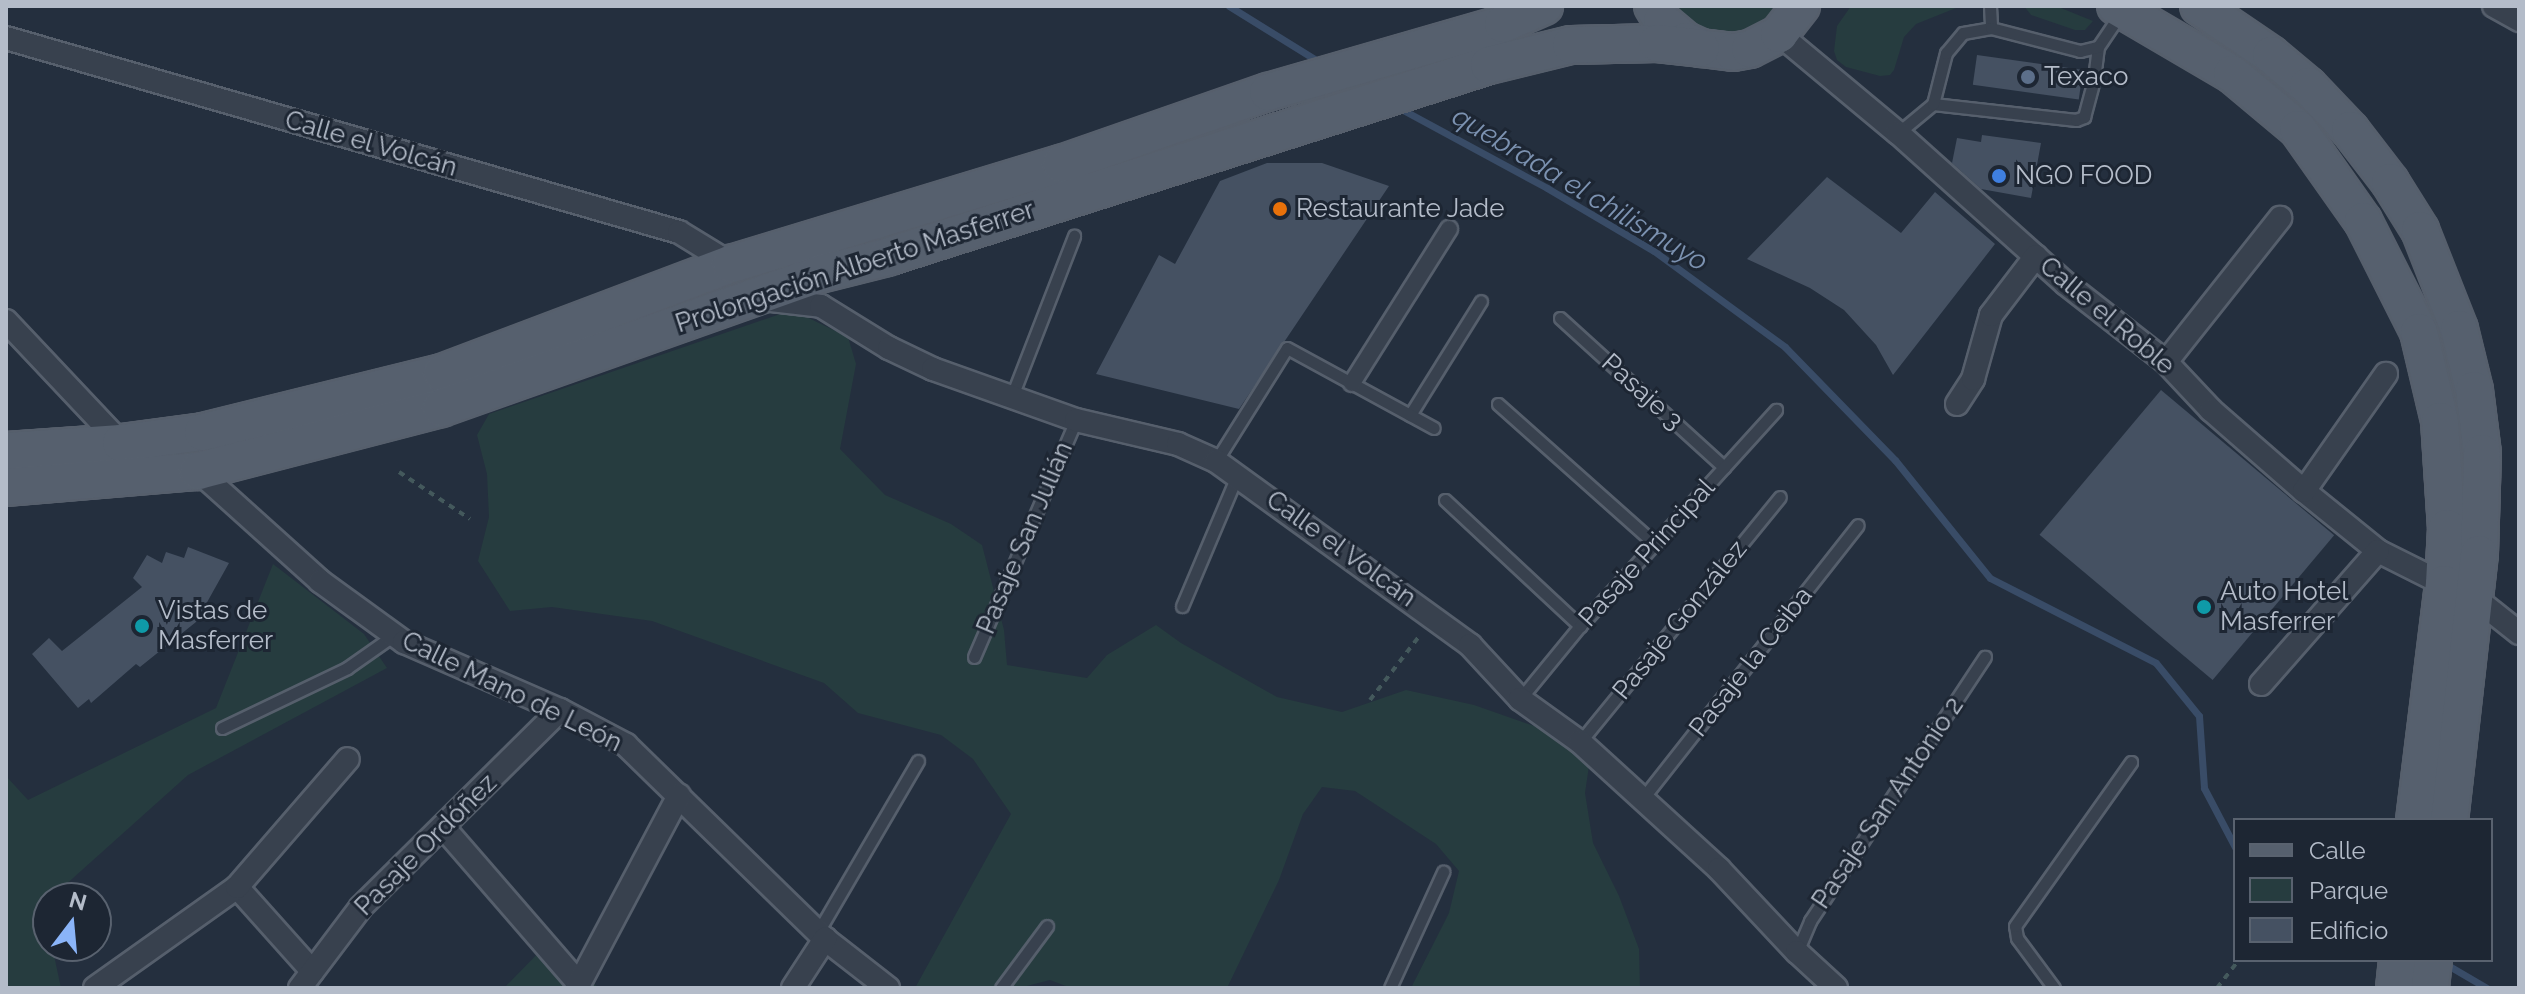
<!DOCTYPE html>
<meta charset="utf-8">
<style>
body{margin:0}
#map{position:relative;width:2525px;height:994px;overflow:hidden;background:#242f3e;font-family:Raleway,sans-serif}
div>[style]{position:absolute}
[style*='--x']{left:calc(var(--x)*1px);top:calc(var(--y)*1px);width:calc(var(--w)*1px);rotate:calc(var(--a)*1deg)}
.green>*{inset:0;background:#263c3f}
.stream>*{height:7px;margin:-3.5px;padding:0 3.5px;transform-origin:3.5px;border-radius:3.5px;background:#394c67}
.building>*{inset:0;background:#455162;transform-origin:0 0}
.path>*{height:4px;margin-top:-2px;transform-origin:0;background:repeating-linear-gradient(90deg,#44595c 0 6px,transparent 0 12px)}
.roads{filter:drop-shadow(2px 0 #565f6c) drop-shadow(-2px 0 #565f6c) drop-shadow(0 2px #565f6c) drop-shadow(0 -2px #565f6c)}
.service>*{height:11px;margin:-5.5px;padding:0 5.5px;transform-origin:5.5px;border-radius:5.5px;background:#38414e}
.pedestrian>*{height:16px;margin:-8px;padding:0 8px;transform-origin:8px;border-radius:8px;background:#38414e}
.minor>*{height:22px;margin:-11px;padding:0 11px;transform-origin:11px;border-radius:11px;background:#38414e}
.primary>*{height:36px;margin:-18px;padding:0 18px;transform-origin:18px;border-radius:18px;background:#56606e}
.dots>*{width:22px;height:22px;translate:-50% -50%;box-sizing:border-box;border:4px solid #1d2633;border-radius:50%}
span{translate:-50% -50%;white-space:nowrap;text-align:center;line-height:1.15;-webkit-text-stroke:6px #1d2633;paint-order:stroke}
.poi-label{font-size:26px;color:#b4bcc9}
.left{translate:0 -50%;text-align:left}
.street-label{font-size:26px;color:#b4bcc9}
.water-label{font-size:28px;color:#7c92b1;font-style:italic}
.frame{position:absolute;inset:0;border:8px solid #b4bcc9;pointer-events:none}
.legend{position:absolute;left:2233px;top:818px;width:260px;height:144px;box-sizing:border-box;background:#1d2633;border:2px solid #59626f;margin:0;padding:10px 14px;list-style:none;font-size:24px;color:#b4bcc9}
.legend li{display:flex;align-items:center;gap:16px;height:40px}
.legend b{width:40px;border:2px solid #59626f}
.north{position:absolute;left:32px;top:882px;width:80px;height:80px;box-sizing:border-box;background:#1d2633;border:2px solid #59626f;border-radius:50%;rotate:16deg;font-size:22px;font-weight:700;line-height:32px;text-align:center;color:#b4bcc9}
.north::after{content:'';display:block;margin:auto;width:28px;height:36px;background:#8ab4f8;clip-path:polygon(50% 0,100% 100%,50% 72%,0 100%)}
</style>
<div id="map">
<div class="green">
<i style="clip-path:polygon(1673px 6px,1781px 6px,1769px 20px,1743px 33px,1729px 35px,1714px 34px,1688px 23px)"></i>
<i style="clip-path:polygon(1851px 6px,1961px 6px,1916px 24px,1904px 37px,1894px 70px,1890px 75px,1880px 76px,1846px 67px,1837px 60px,1834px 51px,1837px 26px)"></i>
<i style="clip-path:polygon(2024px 6px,2056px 6px,2093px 21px,2085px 30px,2075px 30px,2031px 15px)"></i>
<i style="clip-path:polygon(792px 310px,848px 337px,856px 364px,840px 449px,885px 495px,951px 524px,982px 545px,1004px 630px,1007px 665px,1087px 678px,1107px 655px,1156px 625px,1181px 643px,1277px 697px,1342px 712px,1406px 690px,1474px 705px,1554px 733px,1590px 759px,1585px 793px,1593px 843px,1619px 896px,1639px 949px,1640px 988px,1411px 988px,1449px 913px,1459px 871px,1436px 844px,1355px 791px,1322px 787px,1303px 814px,1279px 880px,1227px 988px,1071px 988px,1050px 980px,1019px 988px,915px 988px,1011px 814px,973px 759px,941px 735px,858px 713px,824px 683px,652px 621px,552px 607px,510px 611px,478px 561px,489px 517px,487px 474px,477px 435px,489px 414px)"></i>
<i style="clip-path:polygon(273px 564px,364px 634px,387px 668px,188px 775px,43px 905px,48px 946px,52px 946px,61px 988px,6px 988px,6px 776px,28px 800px,216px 708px)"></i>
<i style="clip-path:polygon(546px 945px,599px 988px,504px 988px)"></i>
</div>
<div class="stream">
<i style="--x:1229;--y:6;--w:102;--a:31.8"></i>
<i style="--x:1403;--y:110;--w:164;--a:28.4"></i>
<i style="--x:1547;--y:188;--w:124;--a:30.5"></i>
<i style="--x:1654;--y:251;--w:162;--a:36.2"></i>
<i style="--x:1785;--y:347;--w:158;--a:45.8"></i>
<i style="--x:1895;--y:460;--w:151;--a:51.2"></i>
<i style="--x:1990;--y:578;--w:186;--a:27.1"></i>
<i style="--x:2156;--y:663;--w:68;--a:50.9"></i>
<i style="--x:2199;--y:716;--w:72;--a:86"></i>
<i style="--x:2204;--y:788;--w:67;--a:62.3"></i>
<i style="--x:2444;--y:963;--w:50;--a:30.2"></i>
</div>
<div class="building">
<i style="left:1977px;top:55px;width:107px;height:30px;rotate:8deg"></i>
<i style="clip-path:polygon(1982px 135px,2041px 143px,2031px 198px,1981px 189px,1952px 163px,1957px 138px,1981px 142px)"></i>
<i style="clip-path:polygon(1267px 163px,1322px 163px,1389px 186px,1239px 409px,1096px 374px,1159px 255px,1175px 264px,1220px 181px)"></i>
<i style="clip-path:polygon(1827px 177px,1901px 233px,1935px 192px,1995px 244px,1893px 375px,1876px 345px,1844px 310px,1810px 288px,1747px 259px)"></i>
<i style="left:2161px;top:390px;width:226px;height:189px;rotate:40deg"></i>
<i style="clip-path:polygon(188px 547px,229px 563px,196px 622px,140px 667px,136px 664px,91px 703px,89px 699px,78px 708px,32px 654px,49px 638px,62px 651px,142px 587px,133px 578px,147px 555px,162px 563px,166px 552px,184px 558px)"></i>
</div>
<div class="path">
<i style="--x:399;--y:472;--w:85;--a:33.5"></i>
<i style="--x:1370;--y:700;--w:83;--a:-52.3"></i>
<i style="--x:2217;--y:988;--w:36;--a:-52"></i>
</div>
<div class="roads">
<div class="service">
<i style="--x:1990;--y:6;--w:22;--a:87"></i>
<i style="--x:1933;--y:104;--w:144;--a:6.4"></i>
<i style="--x:2076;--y:120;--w:9;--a:-21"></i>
<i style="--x:2084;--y:117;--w:39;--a:-75"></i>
<i style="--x:2094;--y:79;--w:32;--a:-83"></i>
<i style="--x:2098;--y:47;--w:32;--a:-56"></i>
<i style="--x:2116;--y:20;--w:7;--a:-27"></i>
<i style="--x:1898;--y:133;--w:45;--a:-39.6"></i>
<i style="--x:1933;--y:104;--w:53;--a:-75.7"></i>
<i style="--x:1946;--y:53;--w:26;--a:-50"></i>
<i style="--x:1963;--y:33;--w:28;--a:-10"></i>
<i style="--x:1991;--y:28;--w:92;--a:14.5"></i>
<i style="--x:2080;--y:51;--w:18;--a:-13"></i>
<i style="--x:1560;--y:318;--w:222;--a:42.3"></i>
<i style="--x:1012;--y:396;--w:172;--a:-68.8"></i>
<i style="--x:1498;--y:404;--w:210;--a:41.7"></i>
<i style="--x:1410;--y:415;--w:134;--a:-58.1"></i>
<i style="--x:1216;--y:461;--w:133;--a:-57.9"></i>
<i style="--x:1287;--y:348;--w:167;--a:28.6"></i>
<i style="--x:1445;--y:500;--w:185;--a:43"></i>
<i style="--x:1182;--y:606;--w:141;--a:-67.1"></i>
<i style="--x:974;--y:657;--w:258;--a:-66.7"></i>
<i style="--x:1520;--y:699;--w:94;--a:-50.6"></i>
<i style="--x:1580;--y:626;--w:292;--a:-47.8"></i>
<i style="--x:222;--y:728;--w:139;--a:-25.6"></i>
<i style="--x:347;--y:668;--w:57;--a:-35.1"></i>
<i style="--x:1580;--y:742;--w:316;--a:-50.8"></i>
<i style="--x:1643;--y:798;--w:347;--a:-51.8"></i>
<i style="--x:818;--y:932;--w:198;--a:-59.7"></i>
<i style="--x:1797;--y:952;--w:34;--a:-67"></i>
<i style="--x:1810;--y:921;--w:317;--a:-56.5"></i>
<i style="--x:1001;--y:988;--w:77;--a:-53.4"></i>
<i style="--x:1390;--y:988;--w:128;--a:-65.4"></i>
<i style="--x:2054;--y:988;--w:62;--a:-126.5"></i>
<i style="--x:2017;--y:938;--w:12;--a:-99"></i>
<i style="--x:2015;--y:926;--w:201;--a:-54.7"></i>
</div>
<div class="pedestrian">
<i style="--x:1352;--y:383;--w:182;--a:-57.8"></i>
</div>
<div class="minor">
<i style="--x:2494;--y:6;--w:29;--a:29"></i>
<i style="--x:1779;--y:34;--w:155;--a:39.8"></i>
<i style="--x:1898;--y:133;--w:224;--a:41.9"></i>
<i style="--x:2065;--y:283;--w:128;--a:38"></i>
<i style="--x:2166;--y:362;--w:66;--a:46.8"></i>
<i style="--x:2211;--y:410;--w:123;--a:41.1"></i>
<i style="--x:2304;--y:491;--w:95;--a:39"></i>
<i style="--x:2378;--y:551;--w:74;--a:26.6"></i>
<i style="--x:6;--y:38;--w:700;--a:16.08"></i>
<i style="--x:679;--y:232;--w:61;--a:31.6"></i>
<i style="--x:771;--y:300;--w:50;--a:6.8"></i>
<i style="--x:821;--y:306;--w:80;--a:31.7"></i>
<i style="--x:889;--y:348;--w:49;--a:25.5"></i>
<i style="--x:933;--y:369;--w:152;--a:19.6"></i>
<i style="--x:1076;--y:420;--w:105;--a:13.2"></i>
<i style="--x:1178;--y:444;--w:42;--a:24.1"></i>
<i style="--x:1216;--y:461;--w:314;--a:35.9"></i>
<i style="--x:1470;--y:645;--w:74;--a:47.2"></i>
<i style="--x:1520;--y:699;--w:74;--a:35.6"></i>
<i style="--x:1580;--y:742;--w:188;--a:42.4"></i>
<i style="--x:1719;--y:869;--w:114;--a:46.8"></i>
<i style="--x:1797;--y:952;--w:53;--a:42.7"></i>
<i style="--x:6;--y:321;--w:168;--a:46.7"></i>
<i style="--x:2166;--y:362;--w:184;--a:-51.6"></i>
<i style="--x:1957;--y:404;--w:30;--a:-57"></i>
<i style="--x:1973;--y:379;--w:66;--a:-74.3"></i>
<i style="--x:1991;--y:315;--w:74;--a:-52.7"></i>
<i style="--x:198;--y:471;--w:164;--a:42"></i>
<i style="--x:320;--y:581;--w:104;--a:36"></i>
<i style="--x:404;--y:642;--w:170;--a:23.6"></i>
<i style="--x:560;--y:710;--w:75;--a:27.9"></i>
<i style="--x:626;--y:745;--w:278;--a:44.3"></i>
<i style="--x:825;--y:939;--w:80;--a:37.9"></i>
<i style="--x:2304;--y:491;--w:143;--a:-55"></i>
<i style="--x:2475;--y:598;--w:56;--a:38.5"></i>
<i style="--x:2261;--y:684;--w:177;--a:-48.7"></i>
<i style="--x:444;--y:828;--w:206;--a:49.1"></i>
<i style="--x:237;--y:887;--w:113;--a:48.2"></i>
<i style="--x:95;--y:988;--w:174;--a:-35.4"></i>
<i style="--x:237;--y:887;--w:169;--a:-49.1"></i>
<i style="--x:300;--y:988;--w:101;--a:-53"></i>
<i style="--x:361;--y:907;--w:280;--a:-44.7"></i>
<i style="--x:577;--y:988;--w:218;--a:-62.1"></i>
<i style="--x:793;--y:988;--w:59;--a:-56.9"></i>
</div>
<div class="primary">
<i style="--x:1653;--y:6;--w:17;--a:59"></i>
<i style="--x:1662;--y:21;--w:31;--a:40"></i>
<i style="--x:1686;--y:41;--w:17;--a:25"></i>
<i style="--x:1701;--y:48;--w:32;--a:7"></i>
<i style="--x:1733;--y:52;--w:17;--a:-10"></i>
<i style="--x:1750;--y:49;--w:33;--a:-27"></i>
<i style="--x:1779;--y:34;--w:36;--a:-52"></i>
<i style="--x:2116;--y:6;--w:134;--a:30.4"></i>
<i style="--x:2232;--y:74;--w:86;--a:39.8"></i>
<i style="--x:2298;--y:129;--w:113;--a:54.8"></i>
<i style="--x:2363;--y:221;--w:124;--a:63.2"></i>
<i style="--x:2419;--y:332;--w:91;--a:76.7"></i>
<i style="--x:2440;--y:421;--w:107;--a:86.3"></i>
<i style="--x:2447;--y:528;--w:56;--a:93.1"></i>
<i style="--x:2444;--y:584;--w:238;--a:97"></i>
<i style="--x:2199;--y:6;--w:87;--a:34.2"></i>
<i style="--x:2271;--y:55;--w:48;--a:40"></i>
<i style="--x:2308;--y:86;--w:61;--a:46.3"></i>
<i style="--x:2350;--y:130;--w:66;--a:52.4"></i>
<i style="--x:2390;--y:182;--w:57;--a:58"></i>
<i style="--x:2420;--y:230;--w:106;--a:68.5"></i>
<i style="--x:2459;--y:329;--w:63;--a:76.2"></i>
<i style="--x:2474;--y:390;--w:64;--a:82.8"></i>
<i style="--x:2482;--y:453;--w:101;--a:91.7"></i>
<i style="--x:2479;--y:554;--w:268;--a:96.4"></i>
<i style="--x:6;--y:451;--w:115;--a:-4"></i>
<i style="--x:121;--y:443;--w:83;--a:-7.6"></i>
<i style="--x:203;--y:432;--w:246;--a:-13.9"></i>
<i style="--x:442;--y:373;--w:309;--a:-20.7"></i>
<i style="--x:731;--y:264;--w:345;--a:-16.9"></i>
<i style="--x:1061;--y:164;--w:219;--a:-19.2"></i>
<i style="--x:1268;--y:92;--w:245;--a:-16.1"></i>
<i style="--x:1503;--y:24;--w:45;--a:-23.7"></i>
<i style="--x:6;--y:487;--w:193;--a:-4.8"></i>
<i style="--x:198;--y:471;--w:251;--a:-14.5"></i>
<i style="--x:441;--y:408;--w:398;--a:-19.5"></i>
<i style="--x:816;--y:275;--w:73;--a:-14.2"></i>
<i style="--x:887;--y:257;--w:632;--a:-17.69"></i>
<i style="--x:1489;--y:65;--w:84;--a:-13.7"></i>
<i style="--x:1571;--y:45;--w:86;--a:-1.3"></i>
<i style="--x:1657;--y:43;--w:44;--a:6.5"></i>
<i style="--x:2395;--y:988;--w:28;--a:-84"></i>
<i style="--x:2430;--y:988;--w:28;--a:-84"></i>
</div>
</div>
<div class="dots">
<i style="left:2028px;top:77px;background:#5c6f8a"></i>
<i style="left:1999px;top:176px;background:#3f7fe0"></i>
<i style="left:1280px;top:209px;background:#e8710a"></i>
<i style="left:2204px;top:607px;background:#0f9aa8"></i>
<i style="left:142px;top:626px;background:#0f9aa8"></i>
</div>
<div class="poi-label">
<span class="left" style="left:2044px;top:77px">Texaco</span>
<span class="left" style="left:2015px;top:176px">NGO FOOD</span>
<span class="left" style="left:1296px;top:209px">Restaurante Jade</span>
<span class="left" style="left:2220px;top:607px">Auto Hotel<br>Masferrer</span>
<span class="left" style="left:158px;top:626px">Vistas de<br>Masferrer</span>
</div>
<div class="street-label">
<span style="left:371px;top:144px;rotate:16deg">Calle el Volcán</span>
<span style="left:855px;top:267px;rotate:-18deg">Prolongación Alberto Masferrer</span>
<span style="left:2107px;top:316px;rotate:40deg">Calle el Roble</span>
<span style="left:1642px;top:392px;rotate:42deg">Pasaje 3</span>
<span style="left:1025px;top:538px;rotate:-67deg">Pasaje San Julián</span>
<span style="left:1341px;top:549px;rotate:36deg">Calle el Volcán</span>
<span style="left:1647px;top:553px;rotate:-48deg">Pasaje Principal</span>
<span style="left:1680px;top:620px;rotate:-51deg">Pasaje González</span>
<span style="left:1751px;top:662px;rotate:-52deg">Pasaje la Ceiba</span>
<span style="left:512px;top:692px;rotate:26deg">Calle Mano de León</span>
<span style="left:1888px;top:803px;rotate:-56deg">Pasaje San Antonio 2</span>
<span style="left:426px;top:845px;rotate:-45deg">Pasaje Ordóñez</span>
</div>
<div class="water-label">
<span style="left:1580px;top:189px;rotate:31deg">quebrada el chilismuyo</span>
</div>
<div class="frame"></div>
<ul class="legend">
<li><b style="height:10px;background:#56606e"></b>Calle</li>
<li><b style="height:22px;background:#263c3f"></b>Parque</li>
<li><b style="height:22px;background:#455162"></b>Edificio</li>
</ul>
<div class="north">N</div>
</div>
